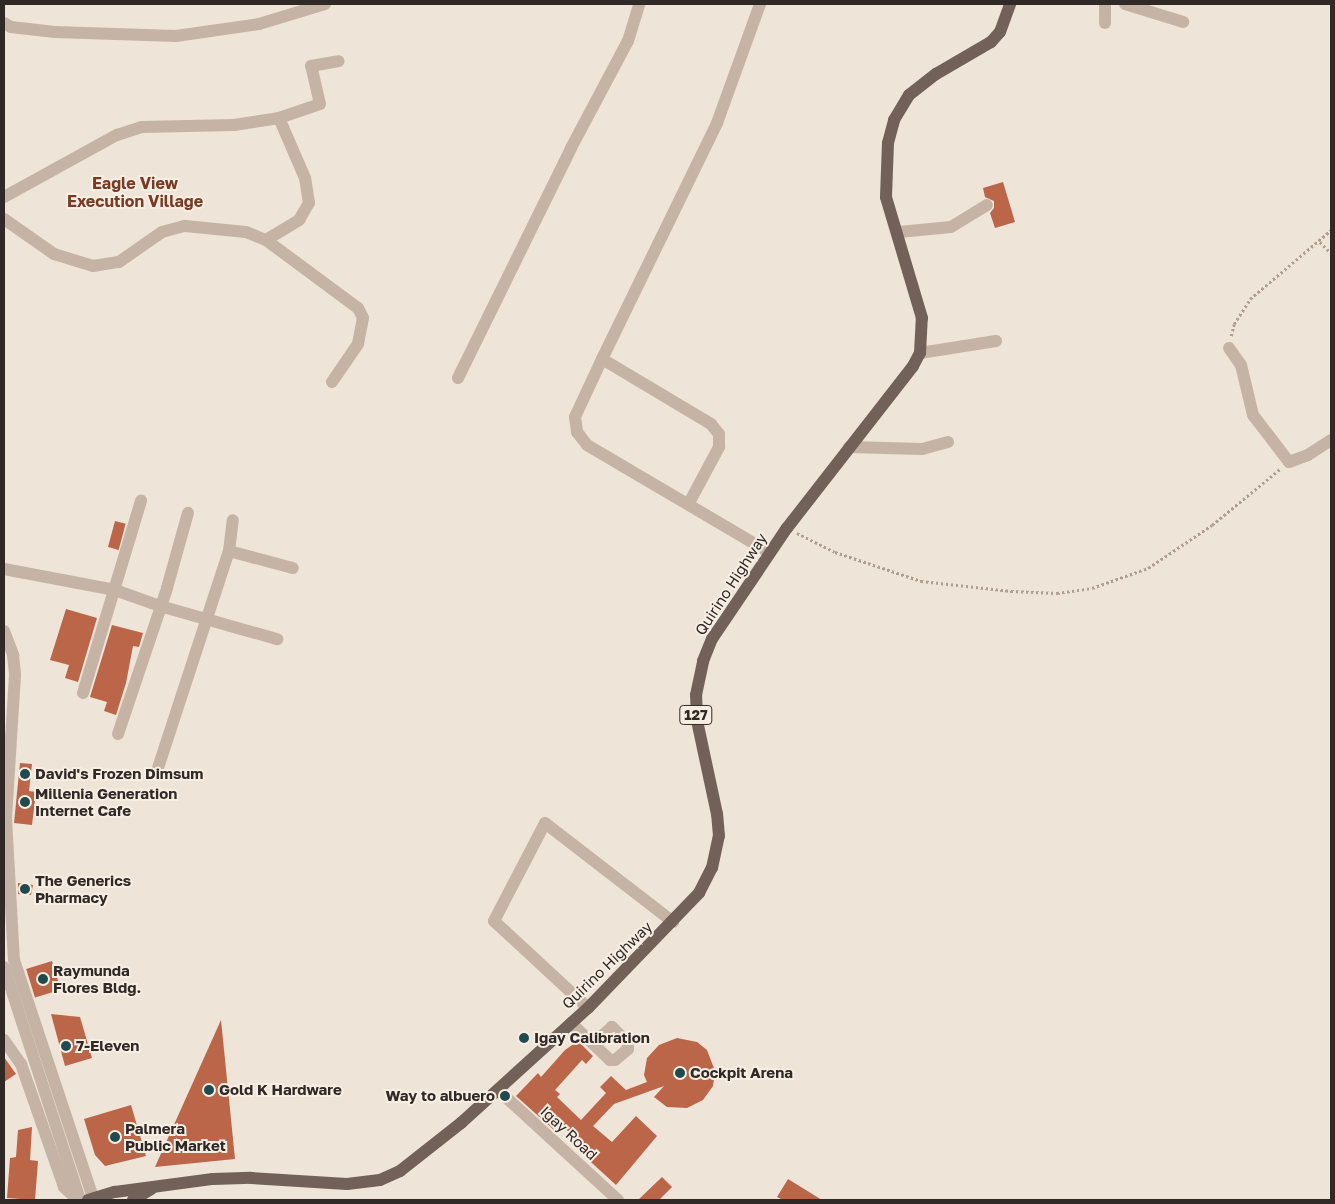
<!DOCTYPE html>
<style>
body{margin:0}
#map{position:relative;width:1335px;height:1204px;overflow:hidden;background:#eee4d8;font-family:"Golos Text",sans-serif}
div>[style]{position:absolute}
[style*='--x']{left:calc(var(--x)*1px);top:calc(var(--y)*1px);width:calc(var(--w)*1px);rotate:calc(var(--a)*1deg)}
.building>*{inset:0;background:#bb6549;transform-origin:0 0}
.path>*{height:2.5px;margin-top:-1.25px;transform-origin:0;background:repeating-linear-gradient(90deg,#b09e90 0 2.5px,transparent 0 5px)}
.minor>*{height:12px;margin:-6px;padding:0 6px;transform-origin:6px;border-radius:6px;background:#c5b4a5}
.major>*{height:12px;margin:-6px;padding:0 6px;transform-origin:6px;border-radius:6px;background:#726158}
.dots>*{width:14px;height:14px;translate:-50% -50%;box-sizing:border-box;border:2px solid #f7eee3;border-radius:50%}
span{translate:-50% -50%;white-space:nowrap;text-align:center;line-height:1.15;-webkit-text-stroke:4px #f7eee3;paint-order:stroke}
.shield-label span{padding:1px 4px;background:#f7eee3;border:1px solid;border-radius:4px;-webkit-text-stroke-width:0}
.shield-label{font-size:14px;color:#312926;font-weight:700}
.street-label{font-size:15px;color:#312926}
.poi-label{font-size:15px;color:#312926;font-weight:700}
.left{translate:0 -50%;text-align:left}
.right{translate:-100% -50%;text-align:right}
.neighbourhood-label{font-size:16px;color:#793a26;font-weight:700}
.frame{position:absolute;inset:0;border:5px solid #312926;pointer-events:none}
</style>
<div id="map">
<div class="building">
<i style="clip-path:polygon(1003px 182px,1015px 222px,995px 228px,990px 213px,994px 208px,994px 201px,985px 197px,983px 188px)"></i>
<i style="left:115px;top:521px;width:11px;height:27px;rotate:15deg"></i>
<i style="clip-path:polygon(66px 609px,97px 618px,78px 682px,65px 678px,69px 665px,50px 660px)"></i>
<i style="clip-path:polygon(112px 625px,143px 633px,139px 647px,133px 646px,126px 683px,116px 715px,104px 711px,107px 702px,90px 697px)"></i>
<i style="clip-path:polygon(20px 763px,32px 764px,29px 791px,36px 792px,32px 825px,14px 823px)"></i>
<i style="clip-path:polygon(18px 883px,33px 885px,31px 895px,18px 894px)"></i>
<i style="left:52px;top:961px;width:30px;height:27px;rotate:73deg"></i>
<i style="clip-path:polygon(51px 1014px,80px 1017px,92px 1058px,65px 1066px)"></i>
<i style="clip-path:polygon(221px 1020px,235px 1159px,155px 1167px)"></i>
<i style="clip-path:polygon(677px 1038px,697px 1042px,707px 1050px,715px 1071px,713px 1086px,703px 1100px,687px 1108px,667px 1107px,654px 1097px,664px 1086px,614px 1104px,593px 1126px,612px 1142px,636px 1116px,657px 1136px,616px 1185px,581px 1153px,586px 1147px,560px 1124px,554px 1130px,516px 1096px,538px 1073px,541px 1077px,565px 1050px,578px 1041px,593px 1056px,586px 1064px,582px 1060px,555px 1090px,560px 1094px,557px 1097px,581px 1120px,606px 1093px,600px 1087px,611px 1076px,626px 1090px,647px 1082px,644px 1075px,647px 1058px,659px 1045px)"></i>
<i style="clip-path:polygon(4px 1057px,16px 1074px,4px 1082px)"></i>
<i style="clip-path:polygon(131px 1105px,146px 1156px,105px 1166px,95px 1155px,84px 1119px)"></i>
<i style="clip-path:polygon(32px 1127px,30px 1160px,38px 1161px,35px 1200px,7px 1198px,10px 1158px,16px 1157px,18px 1130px)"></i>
<i style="clip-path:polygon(662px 1177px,672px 1187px,659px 1200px,638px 1200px)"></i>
<i style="clip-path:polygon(788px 1179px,822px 1200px,783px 1200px,777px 1197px)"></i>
</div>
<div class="path">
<i style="--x:1320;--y:242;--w:16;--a:45"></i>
<i style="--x:1231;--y:336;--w:12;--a:-76"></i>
<i style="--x:1234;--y:324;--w:30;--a:-57"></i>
<i style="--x:1250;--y:299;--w:106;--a:-40.4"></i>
<i style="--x:797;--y:533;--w:42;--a:26.6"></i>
<i style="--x:835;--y:552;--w:91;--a:18.6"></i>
<i style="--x:921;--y:581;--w:91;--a:6.3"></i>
<i style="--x:1011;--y:591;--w:46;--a:2.5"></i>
<i style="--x:1057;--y:593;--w:35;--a:-8"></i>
<i style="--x:1092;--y:588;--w:59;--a:-19.7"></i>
<i style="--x:1148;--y:568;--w:77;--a:-33.9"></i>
<i style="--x:1212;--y:525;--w:88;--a:-39.5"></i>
</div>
<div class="minor">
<i style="--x:1125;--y:4;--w:61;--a:17.2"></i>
<i style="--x:4;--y:23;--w:8;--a:30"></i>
<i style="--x:11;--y:27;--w:44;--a:6.5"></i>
<i style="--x:55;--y:32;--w:121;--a:1.9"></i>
<i style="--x:176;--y:36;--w:84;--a:-8.2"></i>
<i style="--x:259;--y:24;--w:69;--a:-16.9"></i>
<i style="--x:1105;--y:23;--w:19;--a:-90"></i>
<i style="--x:4;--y:197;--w:129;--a:-28.8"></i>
<i style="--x:117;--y:135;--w:26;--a:-18"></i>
<i style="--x:142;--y:127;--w:92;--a:-1.2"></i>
<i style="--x:234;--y:125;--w:46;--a:-8.8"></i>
<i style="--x:279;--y:118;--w:43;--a:-18.9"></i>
<i style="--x:320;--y:104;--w:39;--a:-103"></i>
<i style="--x:311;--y:66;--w:28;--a:-10"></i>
<i style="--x:4;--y:219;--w:61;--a:35"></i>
<i style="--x:54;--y:254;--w:41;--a:17.1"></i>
<i style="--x:93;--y:266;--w:26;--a:-9"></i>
<i style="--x:119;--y:262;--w:52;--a:-34.9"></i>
<i style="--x:162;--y:232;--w:24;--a:-15"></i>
<i style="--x:185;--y:226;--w:61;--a:5.6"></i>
<i style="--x:246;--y:232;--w:22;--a:22"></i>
<i style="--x:266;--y:240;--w:114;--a:36.5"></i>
<i style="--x:358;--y:308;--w:11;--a:63"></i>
<i style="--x:363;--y:318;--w:26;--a:101"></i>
<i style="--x:358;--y:344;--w:46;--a:124.4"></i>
<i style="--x:899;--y:232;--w:52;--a:-5.5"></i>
<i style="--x:951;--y:227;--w:42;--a:-31.4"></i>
<i style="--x:266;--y:240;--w:39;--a:-31"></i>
<i style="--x:299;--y:220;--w:20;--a:-60"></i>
<i style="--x:309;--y:203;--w:25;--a:-99"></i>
<i style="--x:305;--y:178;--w:65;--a:-113.4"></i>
<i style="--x:1229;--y:348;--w:21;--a:55"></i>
<i style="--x:1241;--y:365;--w:51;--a:76.5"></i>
<i style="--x:1253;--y:415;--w:59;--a:52.5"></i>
<i style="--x:1289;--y:462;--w:20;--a:-20"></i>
<i style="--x:1308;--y:455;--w:27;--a:-33"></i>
<i style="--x:920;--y:353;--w:77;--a:-9"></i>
<i style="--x:602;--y:359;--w:263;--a:-64"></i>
<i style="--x:717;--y:123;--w:127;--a:-70.1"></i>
<i style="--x:458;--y:378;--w:256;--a:-63.8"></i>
<i style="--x:571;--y:148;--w:121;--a:-62"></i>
<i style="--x:628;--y:41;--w:39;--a:-73"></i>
<i style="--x:849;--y:447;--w:73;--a:1.6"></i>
<i style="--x:922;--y:449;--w:27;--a:-15"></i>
<i style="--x:689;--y:503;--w:64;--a:-61.8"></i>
<i style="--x:719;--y:447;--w:13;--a:-90"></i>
<i style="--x:719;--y:434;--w:13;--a:-129"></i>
<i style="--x:711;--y:424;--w:127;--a:-149.2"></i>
<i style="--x:602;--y:359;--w:64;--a:115"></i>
<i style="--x:575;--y:417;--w:15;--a:82"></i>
<i style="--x:577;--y:432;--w:16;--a:52"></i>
<i style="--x:587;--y:445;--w:212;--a:30.5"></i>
<i style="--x:229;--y:551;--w:66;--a:14.9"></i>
<i style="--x:4;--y:569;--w:113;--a:10.7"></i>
<i style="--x:115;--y:590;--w:48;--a:19.6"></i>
<i style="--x:160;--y:606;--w:122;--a:15.8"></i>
<i style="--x:4;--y:631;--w:26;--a:69"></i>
<i style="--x:13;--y:655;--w:20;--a:84"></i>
<i style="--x:15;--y:675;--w:143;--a:93.6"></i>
<i style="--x:6;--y:818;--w:142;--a:86.8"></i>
<i style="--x:14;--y:960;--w:253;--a:71.6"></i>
<i style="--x:83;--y:693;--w:201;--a:-73.2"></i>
<i style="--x:118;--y:734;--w:154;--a:-71.4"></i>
<i style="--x:167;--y:588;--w:78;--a:-74.4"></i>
<i style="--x:157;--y:771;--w:231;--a:-71.9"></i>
<i style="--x:229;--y:551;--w:31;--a:-83"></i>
<i style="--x:4;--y:967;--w:245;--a:71.9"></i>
<i style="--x:588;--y:1008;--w:128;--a:-137.2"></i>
<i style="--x:494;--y:921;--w:110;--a:-62.5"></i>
<i style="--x:545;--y:823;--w:162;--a:37.7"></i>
<i style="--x:571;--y:1023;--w:54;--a:43.5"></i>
<i style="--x:610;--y:1060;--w:5;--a:0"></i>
<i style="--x:615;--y:1060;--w:17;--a:-40"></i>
<i style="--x:628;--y:1049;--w:6;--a:-90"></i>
<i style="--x:628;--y:1043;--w:23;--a:-135"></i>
<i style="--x:612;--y:1027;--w:25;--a:138"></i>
<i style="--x:4;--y:1040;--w:29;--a:55"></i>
<i style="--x:21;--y:1064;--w:130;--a:70.7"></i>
<i style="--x:64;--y:1187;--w:19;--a:43"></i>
<i style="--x:498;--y:1090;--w:163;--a:42.5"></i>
</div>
<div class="major">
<i style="--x:88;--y:1200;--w:28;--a:-17"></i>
<i style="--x:115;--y:1192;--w:99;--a:-7.6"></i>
<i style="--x:213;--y:1179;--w:38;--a:-2"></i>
<i style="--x:251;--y:1178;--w:96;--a:3.6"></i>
<i style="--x:347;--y:1184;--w:33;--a:-7"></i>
<i style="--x:380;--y:1180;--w:22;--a:-24"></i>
<i style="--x:400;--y:1171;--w:78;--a:-38.2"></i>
<i style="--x:461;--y:1123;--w:171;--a:-42.2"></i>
<i style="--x:588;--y:1008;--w:160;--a:-46"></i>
<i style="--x:699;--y:893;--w:28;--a:-63"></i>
<i style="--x:712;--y:868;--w:33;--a:-78"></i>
<i style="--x:719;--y:836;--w:22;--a:-95"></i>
<i style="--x:717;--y:814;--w:95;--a:-102.1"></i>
<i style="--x:697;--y:721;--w:26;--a:-92"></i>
<i style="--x:696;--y:695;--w:35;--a:-78"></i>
<i style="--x:703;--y:661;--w:24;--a:-68"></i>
<i style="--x:712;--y:639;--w:134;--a:-56"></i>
<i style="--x:787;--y:528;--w:205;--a:-52.1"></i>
<i style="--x:913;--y:366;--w:15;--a:-62"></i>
<i style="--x:920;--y:353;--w:35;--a:-87"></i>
<i style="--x:922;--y:318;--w:126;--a:-106.6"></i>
<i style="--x:886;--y:197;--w:54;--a:-87.9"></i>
<i style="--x:888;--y:143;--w:24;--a:-75"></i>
<i style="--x:894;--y:120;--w:29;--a:-59"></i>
<i style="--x:909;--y:95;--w:34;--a:-38"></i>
<i style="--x:936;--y:74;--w:64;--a:-30.2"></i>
<i style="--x:991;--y:42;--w:13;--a:-48"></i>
<i style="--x:1000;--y:32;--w:30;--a:-70"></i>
<i style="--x:133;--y:1200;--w:21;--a:-31"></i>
</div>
<div class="dots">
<i style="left:25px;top:774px;background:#1f4b4f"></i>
<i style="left:25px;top:802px;background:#1f4b4f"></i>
<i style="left:25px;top:889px;background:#1f4b4f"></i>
<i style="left:43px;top:979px;background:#1f4b4f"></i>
<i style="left:524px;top:1038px;background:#1f4b4f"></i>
<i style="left:66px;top:1046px;background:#1f4b4f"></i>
<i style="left:680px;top:1073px;background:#1f4b4f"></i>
<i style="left:209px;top:1090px;background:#1f4b4f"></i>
<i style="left:505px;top:1096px;background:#1f4b4f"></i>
<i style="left:115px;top:1137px;background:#1f4b4f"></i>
</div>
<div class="shield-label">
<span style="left:696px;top:715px">127</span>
</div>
<div class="street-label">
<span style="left:731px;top:584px;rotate:-57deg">Quirino Highway</span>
<span style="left:607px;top:965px;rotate:-44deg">Quirino Highway</span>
<span style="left:569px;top:1133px;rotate:43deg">Igay Road</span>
</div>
<div class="poi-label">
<span class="left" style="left:35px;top:774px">David's Frozen Dimsum</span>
<span class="left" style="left:35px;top:802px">Millenia Generation<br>Internet Cafe</span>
<span class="left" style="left:35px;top:889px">The Generics<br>Pharmacy</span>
<span class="left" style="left:53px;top:979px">Raymunda<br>Flores Bldg.</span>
<span class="left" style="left:534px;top:1038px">Igay Calibration</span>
<span class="left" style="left:76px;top:1046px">7-Eleven</span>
<span class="left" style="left:690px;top:1073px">Cockpit Arena</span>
<span class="left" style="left:219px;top:1090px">Gold K Hardware</span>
<span class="right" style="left:495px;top:1096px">Way to albuero</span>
<span class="left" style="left:125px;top:1137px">Palmera<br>Public Market</span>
</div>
<div class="neighbourhood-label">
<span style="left:135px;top:192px">Eagle View<br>Execution Village</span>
</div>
<div class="frame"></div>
</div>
